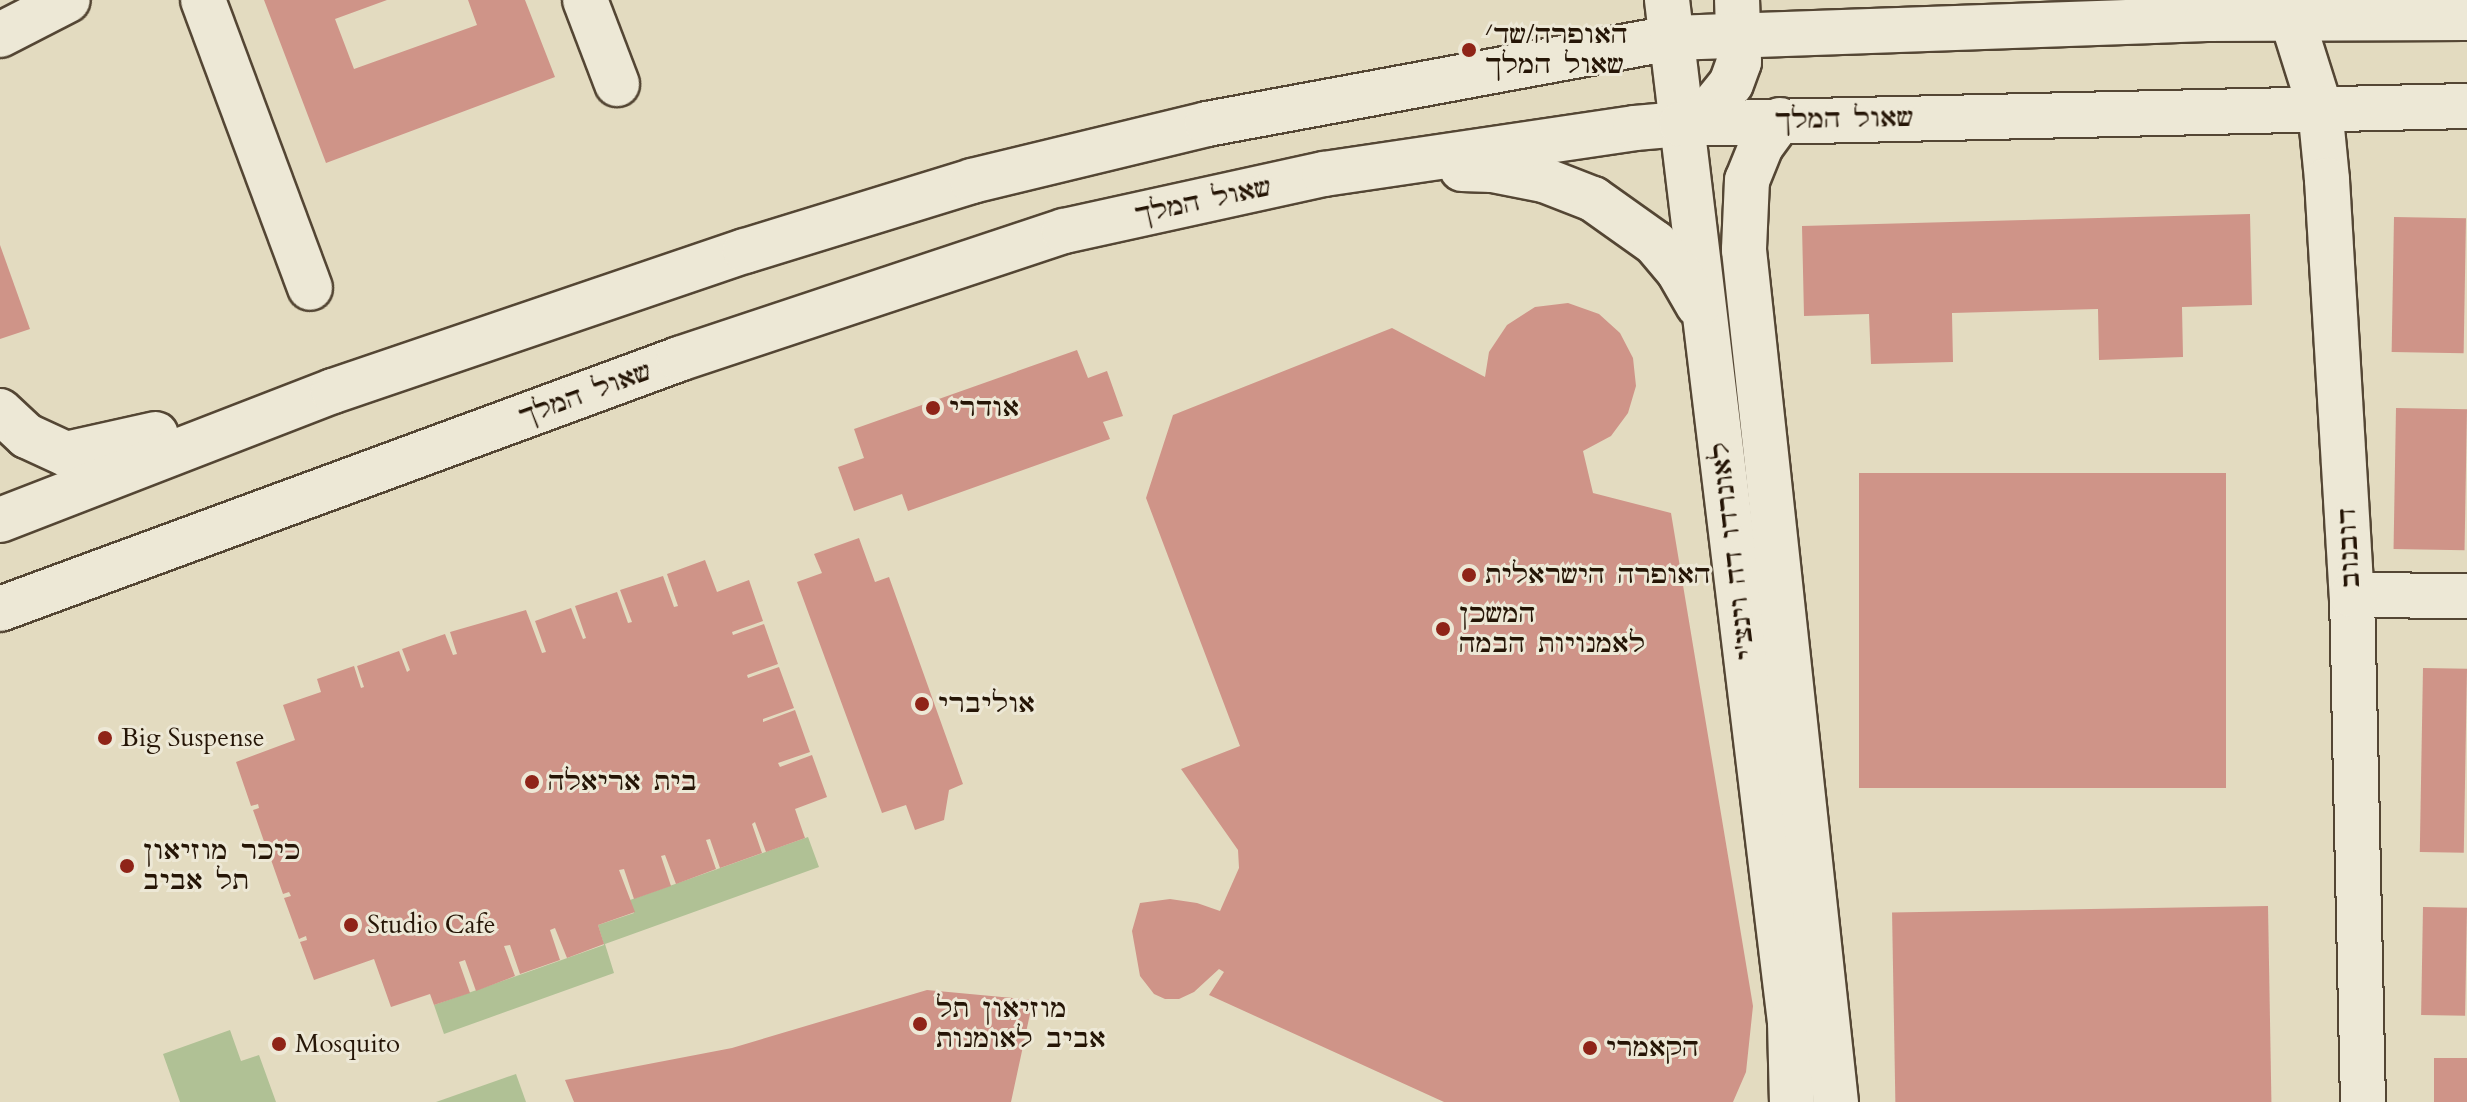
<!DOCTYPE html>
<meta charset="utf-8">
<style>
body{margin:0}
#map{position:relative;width:2467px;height:1102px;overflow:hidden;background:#e3dbc0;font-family:Cardo,"Frank Ruhl Libre",serif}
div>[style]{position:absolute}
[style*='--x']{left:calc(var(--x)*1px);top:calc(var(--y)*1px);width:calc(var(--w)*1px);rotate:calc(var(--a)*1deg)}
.green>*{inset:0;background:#b0c195}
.building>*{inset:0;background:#cf9488;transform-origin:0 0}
.roads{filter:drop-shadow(2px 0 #544634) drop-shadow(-2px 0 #544634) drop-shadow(0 2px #544634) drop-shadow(0 -2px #544634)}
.minor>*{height:44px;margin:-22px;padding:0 22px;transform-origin:22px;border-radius:22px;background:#ede8d6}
.dots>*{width:22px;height:22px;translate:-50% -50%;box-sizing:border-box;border:4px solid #ede8d6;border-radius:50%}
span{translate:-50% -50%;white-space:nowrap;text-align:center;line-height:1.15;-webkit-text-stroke:6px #ede8d6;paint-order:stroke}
.poi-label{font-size:26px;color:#251506}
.left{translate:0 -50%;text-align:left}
.street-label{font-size:26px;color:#251506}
</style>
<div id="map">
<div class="green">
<i style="clip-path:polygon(808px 837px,819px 867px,605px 944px,614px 973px,444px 1034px,434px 1005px,604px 945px,598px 925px,634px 913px,630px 900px)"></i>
<i style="clip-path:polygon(230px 1030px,241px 1061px,259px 1055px,276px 1102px,180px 1102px,163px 1054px)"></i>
<i style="clip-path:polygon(516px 1074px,526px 1102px,436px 1102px)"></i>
</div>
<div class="building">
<i style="clip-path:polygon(264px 0,387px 0,335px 19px,354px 69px,477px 25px,468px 0,525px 0,555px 77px,326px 163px)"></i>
<i style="clip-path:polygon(2250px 214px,2252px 305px,2182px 307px,2183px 357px,2099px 360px,2098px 309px,1952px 313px,1953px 362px,1871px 364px,1869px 314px,1804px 316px,1802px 226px)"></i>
<i style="left:2394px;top:217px;width:72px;height:135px;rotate:1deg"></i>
<i style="clip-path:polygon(0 245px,30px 329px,0 339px)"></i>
<i style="clip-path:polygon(1568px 303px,1599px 314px,1620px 333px,1633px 358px,1636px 386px,1628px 413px,1611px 436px,1583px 451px,1593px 493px,1671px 513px,1753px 1006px,1746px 1072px,1733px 1102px,1444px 1102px,1209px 995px,1224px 972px,1219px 969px,1194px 992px,1179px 999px,1165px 999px,1154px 994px,1140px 976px,1132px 931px,1140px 903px,1170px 899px,1197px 903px,1220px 911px,1239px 868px,1238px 850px,1181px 769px,1240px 746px,1146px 498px,1173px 415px,1392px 328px,1485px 377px,1489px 352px,1507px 325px,1535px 307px)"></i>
<i style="clip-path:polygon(1077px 350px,1088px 378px,1107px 371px,1123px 416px,1103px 422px,1110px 439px,908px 511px,902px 494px,854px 511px,838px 467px,864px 458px,854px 429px)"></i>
<i style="left:2396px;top:408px;width:71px;height:141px;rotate:1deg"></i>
<i style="left:2226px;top:473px;width:315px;height:367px;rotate:90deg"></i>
<i style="clip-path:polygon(859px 538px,875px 582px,889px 577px,963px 784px,949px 790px,944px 820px,915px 830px,906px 805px,882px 813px,797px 582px,822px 573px,814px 554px)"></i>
<i style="clip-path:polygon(705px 560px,717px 592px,749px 580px,763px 621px,732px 632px,733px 635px,764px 624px,778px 664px,747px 675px,748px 678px,779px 667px,794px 708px,763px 719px,763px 722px,795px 710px,810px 752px,778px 763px,780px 767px,812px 755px,827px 797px,795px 809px,805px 838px,766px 852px,755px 822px,752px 824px,762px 853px,720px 868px,710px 839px,706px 840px,716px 869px,676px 884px,665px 855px,661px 856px,671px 886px,634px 899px,624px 869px,619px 870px,635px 912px,598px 925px,604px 944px,567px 958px,555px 928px,550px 930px,560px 960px,520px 974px,510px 945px,504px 946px,515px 976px,476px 991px,465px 960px,459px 962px,470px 993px,434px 1005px,430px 994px,391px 1007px,374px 959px,314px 980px,300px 942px,307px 940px,306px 936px,299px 939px,284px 898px,291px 896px,289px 892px,283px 894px,269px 854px,275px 852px,274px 848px,267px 850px,253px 810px,259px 808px,258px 804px,251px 806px,236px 762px,295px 740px,283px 705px,321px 692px,317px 679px,354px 666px,361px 688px,364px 687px,357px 666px,399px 651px,407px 672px,410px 670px,402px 649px,445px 634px,453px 655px,457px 654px,450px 632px,526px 610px,542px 653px,546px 652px,535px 621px,571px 608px,583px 639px,586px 638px,575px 606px,617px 592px,628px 623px,632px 622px,620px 590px,663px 576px,674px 607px,678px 606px,667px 574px)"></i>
<i style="left:2423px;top:668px;width:44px;height:184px;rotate:1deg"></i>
<i style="left:2268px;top:906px;width:196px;height:376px;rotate:89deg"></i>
<i style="left:2423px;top:907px;width:44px;height:108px;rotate:1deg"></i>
<i style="clip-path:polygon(927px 990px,1033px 1000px,1011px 1102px,574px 1102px,565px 1080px,732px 1048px)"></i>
<i style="left:2467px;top:1058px;width:44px;height:33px;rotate:90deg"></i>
</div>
<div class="roads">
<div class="minor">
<i style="--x:203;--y:0;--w:307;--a:69.6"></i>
<i style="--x:585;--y:0;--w:90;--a:69.1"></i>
<i style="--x:1667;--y:0;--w:1029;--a:83.14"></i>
<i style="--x:1790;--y:1022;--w:80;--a:88.6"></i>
<i style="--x:2291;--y:0;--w:19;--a:87"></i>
<i style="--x:2292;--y:19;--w:93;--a:72.5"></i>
<i style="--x:2320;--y:108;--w:72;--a:84.4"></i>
<i style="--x:2327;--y:180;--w:416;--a:86.6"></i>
<i style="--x:2352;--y:595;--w:507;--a:88.76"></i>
<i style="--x:0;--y:35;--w:76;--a:-27.2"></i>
<i style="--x:1780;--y:120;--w:32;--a:126"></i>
<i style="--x:1761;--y:146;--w:37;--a:112"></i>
<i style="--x:1747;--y:180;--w:70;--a:92.5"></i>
<i style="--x:1744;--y:250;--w:857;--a:83.84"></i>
<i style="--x:1681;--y:124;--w:30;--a:-24"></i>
<i style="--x:1708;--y:112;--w:36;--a:-51"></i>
<i style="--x:1731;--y:84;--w:23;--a:-70"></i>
<i style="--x:1739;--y:62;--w:62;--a:-91.8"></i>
<i style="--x:1462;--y:169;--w:30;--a:2"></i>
<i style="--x:1492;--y:170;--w:53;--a:10.9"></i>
<i style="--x:1544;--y:180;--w:53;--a:21.2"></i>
<i style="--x:1593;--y:199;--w:76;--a:35.4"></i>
<i style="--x:1655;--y:243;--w:38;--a:50"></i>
<i style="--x:1679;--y:272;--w:38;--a:60"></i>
<i style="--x:0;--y:411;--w:37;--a:43"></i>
<i style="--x:27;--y:436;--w:43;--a:24.8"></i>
<i style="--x:66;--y:454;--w:92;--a:-12.5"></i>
<i style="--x:0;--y:520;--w:357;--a:-21.2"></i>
<i style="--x:333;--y:391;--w:435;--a:-18.8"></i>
<i style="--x:745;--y:251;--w:238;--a:-17.1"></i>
<i style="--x:972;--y:181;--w:242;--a:-13.6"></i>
<i style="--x:1207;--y:124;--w:473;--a:-10.5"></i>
<i style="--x:1672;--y:38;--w:535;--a:-2.03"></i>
<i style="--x:2207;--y:19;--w:260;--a:-0.2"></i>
<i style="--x:2352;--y:595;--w:115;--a:0.5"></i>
<i style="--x:0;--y:609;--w:724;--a:-20.21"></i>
<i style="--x:679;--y:359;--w:406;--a:-18.4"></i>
<i style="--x:1064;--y:231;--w:266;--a:-12.4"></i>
<i style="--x:1324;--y:174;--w:314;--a:-8.4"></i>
<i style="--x:1635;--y:128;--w:46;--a:-5"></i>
<i style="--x:1681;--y:124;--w:786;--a:-1.31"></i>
</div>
</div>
<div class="dots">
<i style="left:1469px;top:50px;background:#8f2418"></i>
<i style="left:933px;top:408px;background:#8f2418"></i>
<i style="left:1469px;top:575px;background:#8f2418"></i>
<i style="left:1443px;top:629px;background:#8f2418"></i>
<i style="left:922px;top:704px;background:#8f2418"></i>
<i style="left:105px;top:738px;background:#8f2418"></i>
<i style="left:532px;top:782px;background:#8f2418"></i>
<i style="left:127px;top:866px;background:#8f2418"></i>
<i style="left:351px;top:925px;background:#8f2418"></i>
<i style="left:920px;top:1024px;background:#8f2418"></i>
<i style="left:279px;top:1044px;background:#8f2418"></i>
<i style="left:1590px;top:1048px;background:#8f2418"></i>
</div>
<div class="poi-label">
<span class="left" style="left:1485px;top:50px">האופרה/שד׳<br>שאול המלך</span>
<span class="left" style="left:949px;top:408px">אודרי</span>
<span class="left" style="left:1485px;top:575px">האופרה הישראלית</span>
<span class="left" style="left:1459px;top:629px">המשכן<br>לאמנויות הבמה</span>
<span class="left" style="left:938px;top:704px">אוליברי</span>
<span class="left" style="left:121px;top:738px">Big Suspense</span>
<span class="left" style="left:548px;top:782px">בית אריאלה</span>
<span class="left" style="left:143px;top:866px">כיכר מוזיאון<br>תל אביב</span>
<span class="left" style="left:367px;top:925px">Studio Cafe</span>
<span class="left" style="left:936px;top:1024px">מוזיאון תל<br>אביב לאומנות</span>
<span class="left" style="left:295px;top:1044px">Mosquito</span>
<span class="left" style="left:1606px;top:1048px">הקאמרי</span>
</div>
<div class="street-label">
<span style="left:1844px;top:119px;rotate:-1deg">שאול המלך</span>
<span style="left:1203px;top:201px;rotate:-12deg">שאול המלך</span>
<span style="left:585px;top:394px;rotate:-20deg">שאול המלך</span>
<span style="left:2349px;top:548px;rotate:-93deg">דובנוב</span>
<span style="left:1733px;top:551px;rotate:-97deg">לאונרדו דה וינצ'י</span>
</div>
</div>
